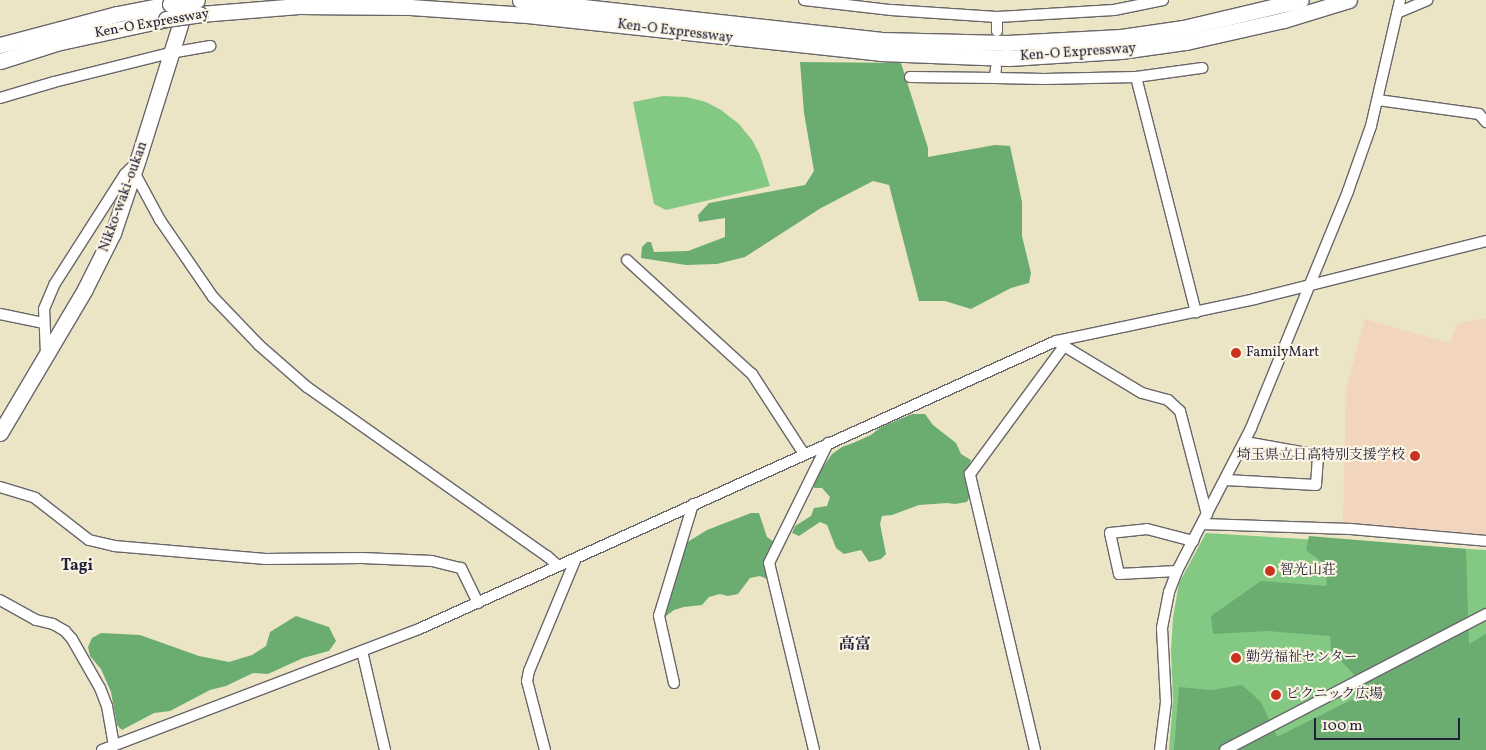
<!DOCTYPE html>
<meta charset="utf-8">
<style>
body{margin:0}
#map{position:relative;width:1486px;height:750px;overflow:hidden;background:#ece5c5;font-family:Vollkorn,"Noto Serif JP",serif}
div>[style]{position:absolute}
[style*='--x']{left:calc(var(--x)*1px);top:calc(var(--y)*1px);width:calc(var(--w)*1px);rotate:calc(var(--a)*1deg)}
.built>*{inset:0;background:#f2d5bd}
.green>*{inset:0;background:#84c983}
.forest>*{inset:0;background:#6bad71}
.roads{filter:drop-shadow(1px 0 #69666b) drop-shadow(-1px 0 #69666b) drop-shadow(0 1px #69666b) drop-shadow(0 -1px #69666b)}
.minor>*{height:10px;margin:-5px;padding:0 5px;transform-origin:5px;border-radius:5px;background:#fff}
.highway>*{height:15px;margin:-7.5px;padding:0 7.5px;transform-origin:7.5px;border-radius:7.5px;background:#fff}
.bridges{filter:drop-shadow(1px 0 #69666b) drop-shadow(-1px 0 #69666b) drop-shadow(0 1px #69666b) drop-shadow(0 -1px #69666b)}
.highway-bridge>*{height:15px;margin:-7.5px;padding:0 7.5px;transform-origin:7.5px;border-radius:7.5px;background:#fff}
.dots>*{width:14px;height:14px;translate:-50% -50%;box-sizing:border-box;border:2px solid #fcf5e5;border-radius:50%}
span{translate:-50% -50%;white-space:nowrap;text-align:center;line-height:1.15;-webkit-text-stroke:4px #fcf5e5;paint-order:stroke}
.street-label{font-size:14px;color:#22223b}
.poi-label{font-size:14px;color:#22223b}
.left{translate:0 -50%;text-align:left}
.right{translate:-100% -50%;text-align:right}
.quarter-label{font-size:16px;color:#22223b;font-weight:700}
.scale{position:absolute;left:1314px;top:718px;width:146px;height:22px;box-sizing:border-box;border:2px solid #22223b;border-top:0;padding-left:6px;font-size:15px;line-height:18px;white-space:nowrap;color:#22223b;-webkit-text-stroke:4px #fcf5e5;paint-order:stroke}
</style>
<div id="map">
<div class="built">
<i style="clip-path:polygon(1486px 318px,1486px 535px,1343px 523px,1346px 389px,1365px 319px,1450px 343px,1457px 324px)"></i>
</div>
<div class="green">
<i style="clip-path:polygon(663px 96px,686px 97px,706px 102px,721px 110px,739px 124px,752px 140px,760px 155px,770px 186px,666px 210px,654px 204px,633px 102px)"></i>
<i style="clip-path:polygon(1206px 533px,1486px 550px,1486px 750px,1169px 750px,1173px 699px,1171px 650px,1173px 618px,1179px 583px)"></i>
</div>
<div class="forest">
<i style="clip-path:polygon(800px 62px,901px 63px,928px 148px,928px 157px,995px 145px,1010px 146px,1022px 202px,1022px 236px,1031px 273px,1029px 283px,1011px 288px,971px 309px,945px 301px,919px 301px,889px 185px,873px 181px,821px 208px,745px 257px,717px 264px,686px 265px,641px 258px,642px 247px,647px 242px,651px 242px,654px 252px,688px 251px,725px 237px,725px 218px,699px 222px,698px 215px,709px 203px,805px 185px,814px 171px,804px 113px)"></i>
<i style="clip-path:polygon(912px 414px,925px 414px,933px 425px,956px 443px,961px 454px,971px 460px,967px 474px,971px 494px,967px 502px,955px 504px,947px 503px,919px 505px,892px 515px,882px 516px,880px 524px,886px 554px,881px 559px,869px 562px,861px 550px,844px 554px,836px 548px,827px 525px,820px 522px,799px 536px,792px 533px,795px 526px,811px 516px,814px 508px,827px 506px,830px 497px,822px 488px,814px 488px,814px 480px,832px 454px,842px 447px,853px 443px,871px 435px,881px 427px)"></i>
<i style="clip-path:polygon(751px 513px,759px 513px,767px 537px,774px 542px,767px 579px,760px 576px,750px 578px,738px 594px,728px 596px,720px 594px,709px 597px,702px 605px,684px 607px,674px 610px,666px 616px,666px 611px,686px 543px,707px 530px)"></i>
<i style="clip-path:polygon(1309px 536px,1466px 549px,1469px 644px,1486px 634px,1486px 750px,1174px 750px,1179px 687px,1211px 690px,1242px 685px,1261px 702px,1277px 737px,1369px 691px,1331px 650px,1330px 636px,1268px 631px,1213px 634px,1211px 616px,1261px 581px,1327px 586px,1325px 565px,1306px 550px)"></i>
<i style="clip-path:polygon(296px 616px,329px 627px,336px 641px,329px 651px,303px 658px,268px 674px,253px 673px,226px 686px,210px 690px,170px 711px,154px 713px,122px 730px,117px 725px,111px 692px,101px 669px,90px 656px,88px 647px,92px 638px,101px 633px,140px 635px,199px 656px,229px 662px,252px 655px,266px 646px,270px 632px)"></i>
</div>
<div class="roads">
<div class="minor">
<i style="--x:804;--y:0;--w:88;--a:6.6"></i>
<i style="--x:891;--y:10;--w:106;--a:3.8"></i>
<i style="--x:997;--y:17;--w:117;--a:-3.4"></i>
<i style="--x:1114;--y:10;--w:50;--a:-11.5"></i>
<i style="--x:1397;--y:13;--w:33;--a:-23"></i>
<i style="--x:997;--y:31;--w:14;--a:-90"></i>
<i style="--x:996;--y:68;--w:10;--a:96"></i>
<i style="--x:995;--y:78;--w:49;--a:1.2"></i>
<i style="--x:1044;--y:79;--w:92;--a:-1.2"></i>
<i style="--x:1136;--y:77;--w:67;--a:-7.8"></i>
<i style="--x:910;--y:77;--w:85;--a:0.7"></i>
<i style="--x:1136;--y:77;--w:243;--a:75.7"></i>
<i style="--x:0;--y:98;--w:56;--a:-16.5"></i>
<i style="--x:54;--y:82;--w:120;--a:-14"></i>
<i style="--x:170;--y:53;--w:41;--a:-9.9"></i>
<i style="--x:1378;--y:100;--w:102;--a:7.9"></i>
<i style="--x:1479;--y:114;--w:11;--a:49"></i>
<i style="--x:134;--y:172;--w:55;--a:61.6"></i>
<i style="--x:160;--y:220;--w:93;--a:55.5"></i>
<i style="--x:213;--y:297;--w:66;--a:46.2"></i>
<i style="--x:259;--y:345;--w:64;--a:41.2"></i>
<i style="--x:307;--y:387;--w:294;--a:35.2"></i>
<i style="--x:547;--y:556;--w:15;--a:42"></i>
<i style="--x:627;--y:260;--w:169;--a:42.4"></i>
<i style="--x:752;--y:374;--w:95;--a:57"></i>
<i style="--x:0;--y:314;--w:45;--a:11.6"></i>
<i style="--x:1059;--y:343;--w:97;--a:31.1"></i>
<i style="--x:1142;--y:393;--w:27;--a:15"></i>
<i style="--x:1168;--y:400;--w:16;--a:43"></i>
<i style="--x:1180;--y:411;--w:107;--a:75.4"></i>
<i style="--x:46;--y:354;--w:45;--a:-92.5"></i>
<i style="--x:44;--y:309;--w:26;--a:-67"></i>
<i style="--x:54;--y:285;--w:132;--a:-57.4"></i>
<i style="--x:125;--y:174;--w:13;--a:-45"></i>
<i style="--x:1226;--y:480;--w:90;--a:3.2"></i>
<i style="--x:1316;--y:485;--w:30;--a:-86"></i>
<i style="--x:1318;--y:455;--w:74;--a:-169.9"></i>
<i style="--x:0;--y:487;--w:37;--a:17"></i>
<i style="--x:35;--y:498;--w:68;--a:37.9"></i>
<i style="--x:89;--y:540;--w:26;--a:13"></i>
<i style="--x:114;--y:546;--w:152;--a:4.9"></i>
<i style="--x:265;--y:559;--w:97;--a:-0.6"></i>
<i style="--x:362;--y:558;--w:70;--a:2.5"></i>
<i style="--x:432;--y:561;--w:30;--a:14"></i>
<i style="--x:461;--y:568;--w:39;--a:64"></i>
<i style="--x:1202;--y:524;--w:148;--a:1.9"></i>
<i style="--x:1350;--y:529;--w:137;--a:5"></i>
<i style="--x:1177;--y:571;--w:58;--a:177"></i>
<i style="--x:1119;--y:574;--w:42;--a:-102.4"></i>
<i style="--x:1110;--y:533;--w:37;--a:-6"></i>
<i style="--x:1147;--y:529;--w:48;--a:14.6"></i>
<i style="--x:0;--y:600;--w:41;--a:29.1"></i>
<i style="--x:36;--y:620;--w:17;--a:13"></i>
<i style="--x:53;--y:624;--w:14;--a:30"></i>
<i style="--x:65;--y:631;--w:11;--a:49"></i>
<i style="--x:72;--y:639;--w:56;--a:60.3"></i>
<i style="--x:100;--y:688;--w:19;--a:69"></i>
<i style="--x:107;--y:706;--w:40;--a:80"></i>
<i style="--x:362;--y:651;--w:102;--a:76.9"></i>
<i style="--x:674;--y:683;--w:69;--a:-102.6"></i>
<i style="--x:659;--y:616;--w:117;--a:-73.1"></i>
<i style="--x:102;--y:750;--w:339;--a:-20.9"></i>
<i style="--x:419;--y:629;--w:699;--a:-24.33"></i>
<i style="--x:1056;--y:341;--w:203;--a:-11.9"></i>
<i style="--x:1255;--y:299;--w:238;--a:-14.1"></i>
<i style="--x:545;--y:750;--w:71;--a:-104.6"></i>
<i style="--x:527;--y:681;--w:10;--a:-79"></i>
<i style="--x:529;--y:671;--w:122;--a:-67.4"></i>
<i style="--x:814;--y:750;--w:192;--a:-103.5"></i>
<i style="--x:769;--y:563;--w:134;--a:-63.8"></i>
<i style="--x:1035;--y:750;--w:284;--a:-103.3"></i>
<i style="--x:970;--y:474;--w:159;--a:-53.7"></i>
<i style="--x:1160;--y:750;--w:48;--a:-82.9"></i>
<i style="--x:1166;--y:702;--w:74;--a:-93.1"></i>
<i style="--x:1162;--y:628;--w:37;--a:-79"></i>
<i style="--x:1169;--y:592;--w:22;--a:-69"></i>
<i style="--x:1177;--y:571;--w:161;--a:-62.6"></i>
<i style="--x:1251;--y:428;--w:256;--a:-67.7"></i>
<i style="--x:1348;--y:191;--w:69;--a:-70.5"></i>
<i style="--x:1371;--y:126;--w:129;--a:-77"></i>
<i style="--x:1225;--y:750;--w:294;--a:-27.5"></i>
</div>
<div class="highway">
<i style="--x:520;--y:0;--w:362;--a:6.3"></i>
<i style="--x:880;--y:40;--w:127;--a:1.4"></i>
<i style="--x:1007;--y:43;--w:114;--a:-3"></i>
<i style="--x:1121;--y:37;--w:63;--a:-8.3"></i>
<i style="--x:1183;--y:28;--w:121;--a:-13.3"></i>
<i style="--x:200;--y:14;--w:99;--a:-4.6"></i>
<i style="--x:299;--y:6;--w:111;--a:0.5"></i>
<i style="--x:410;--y:7;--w:117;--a:3.9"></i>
<i style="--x:527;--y:15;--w:355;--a:6.1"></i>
<i style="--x:880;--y:53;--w:128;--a:2.2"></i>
<i style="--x:1008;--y:58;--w:113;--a:-3.5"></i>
<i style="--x:1121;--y:51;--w:66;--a:-7.9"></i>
<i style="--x:1186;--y:42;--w:100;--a:-12.7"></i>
<i style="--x:1284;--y:20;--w:68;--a:-17.1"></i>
<i style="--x:0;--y:45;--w:121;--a:-14.8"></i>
<i style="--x:117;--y:14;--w:54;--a:-10.7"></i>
<i style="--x:0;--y:61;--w:63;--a:-17.6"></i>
<i style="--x:60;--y:42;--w:108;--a:-12.2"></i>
<i style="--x:0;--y:433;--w:167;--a:-59.4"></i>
<i style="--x:85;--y:289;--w:63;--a:-63.4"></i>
<i style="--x:113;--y:233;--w:78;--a:-71.3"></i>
<i style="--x:138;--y:159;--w:160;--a:-72.6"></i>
</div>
</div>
<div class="bridges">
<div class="highway-bridge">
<i style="--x:170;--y:4;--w:27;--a:-8"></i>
<i style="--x:166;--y:19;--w:34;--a:-8"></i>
</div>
</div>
<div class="dots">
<i style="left:1236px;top:353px;background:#c8321e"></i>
<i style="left:1415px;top:456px;background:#c8321e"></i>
<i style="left:1270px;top:571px;background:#c8321e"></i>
<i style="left:1236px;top:658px;background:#c8321e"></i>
<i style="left:1276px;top:695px;background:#c8321e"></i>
</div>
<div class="street-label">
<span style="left:152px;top:24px;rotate:-10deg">Ken-O Expressway</span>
<span style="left:675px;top:32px;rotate:7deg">Ken-O Expressway</span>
<span style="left:1078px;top:53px;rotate:-4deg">Ken-O Expressway</span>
<span style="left:124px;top:197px;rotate:-70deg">Nikko-waki-oukan</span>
</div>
<div class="poi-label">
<span class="left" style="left:1246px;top:353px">FamilyMart</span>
<span class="right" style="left:1405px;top:456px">埼玉県立日高特別支援学校</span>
<span class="left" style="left:1280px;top:571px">智光山荘</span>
<span class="left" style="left:1246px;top:658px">勤労福祉センター</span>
<span class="left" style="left:1286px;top:695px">ピクニック広場</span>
</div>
<div class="quarter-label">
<span style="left:77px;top:566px">Tagi</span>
<span style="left:855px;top:645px">高富</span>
</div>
<div class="scale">100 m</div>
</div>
